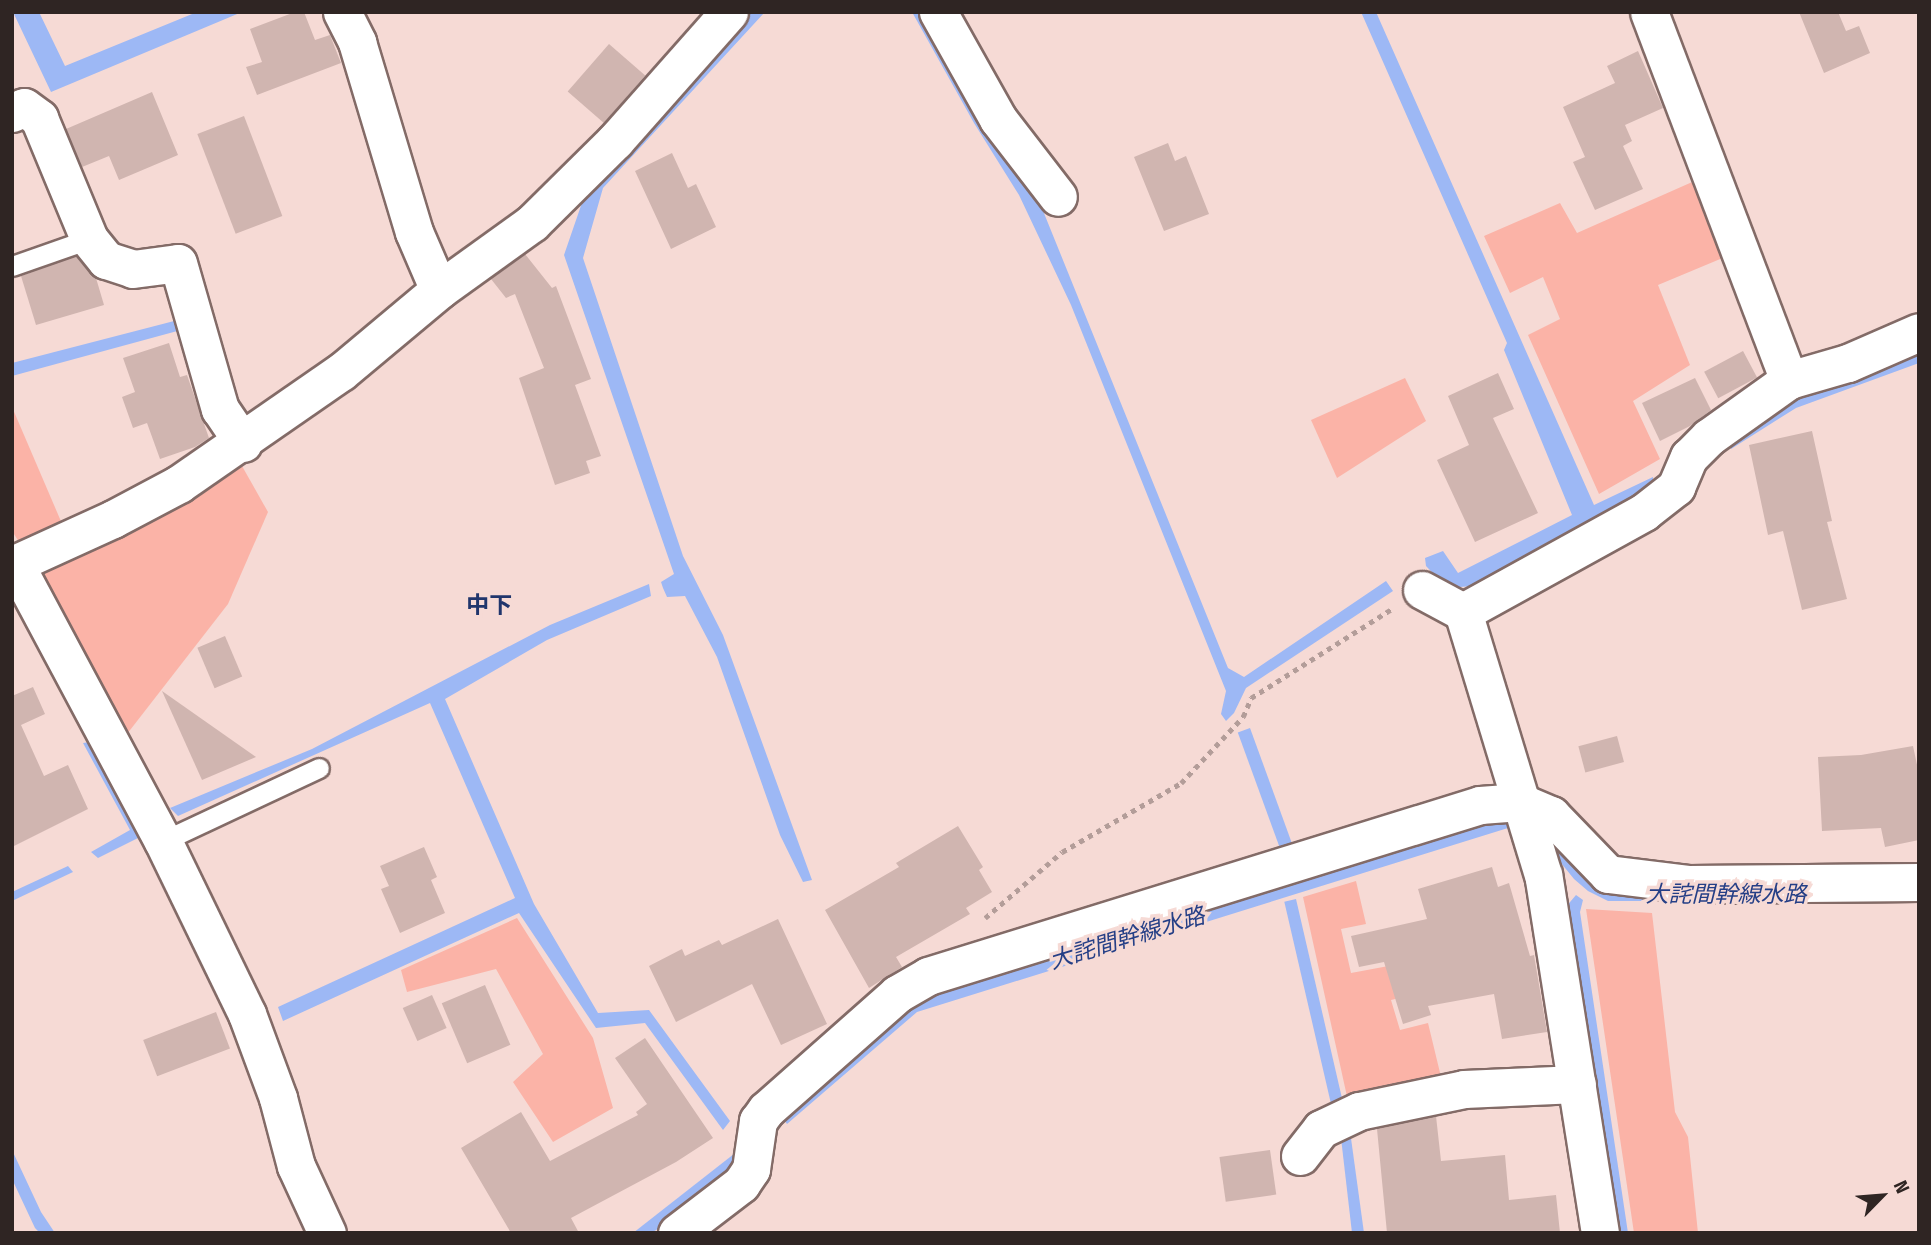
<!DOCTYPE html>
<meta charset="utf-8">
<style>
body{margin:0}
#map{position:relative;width:1931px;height:1245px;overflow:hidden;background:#f6dad5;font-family:"Fira Sans Condensed","Noto Sans JP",sans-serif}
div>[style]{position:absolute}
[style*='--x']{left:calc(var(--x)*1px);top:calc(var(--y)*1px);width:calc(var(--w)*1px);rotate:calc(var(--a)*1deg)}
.green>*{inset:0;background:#fbb3a7}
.water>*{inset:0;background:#9db8f5;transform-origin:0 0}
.building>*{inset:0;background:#d0b5b0;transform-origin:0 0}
.path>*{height:4.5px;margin-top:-2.25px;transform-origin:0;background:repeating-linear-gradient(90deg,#b39d99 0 5px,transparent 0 10px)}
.roads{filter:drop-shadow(2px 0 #836b67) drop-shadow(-2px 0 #836b67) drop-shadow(0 2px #836b67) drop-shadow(0 -2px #836b67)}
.service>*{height:19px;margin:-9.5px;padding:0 9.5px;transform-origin:9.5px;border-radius:9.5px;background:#fff}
.minor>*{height:37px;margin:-18.5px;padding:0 18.5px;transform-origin:18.5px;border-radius:18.5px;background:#fff}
span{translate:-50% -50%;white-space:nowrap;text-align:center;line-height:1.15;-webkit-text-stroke:7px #f6dad5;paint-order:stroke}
.neighbourhood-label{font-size:23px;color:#20356c;font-weight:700}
.water-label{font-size:23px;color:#253f86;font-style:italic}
.frame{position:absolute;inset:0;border:14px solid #2f2523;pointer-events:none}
.north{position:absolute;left:1847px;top:1161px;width:70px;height:70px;-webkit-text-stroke:5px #f6dad5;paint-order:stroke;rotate:65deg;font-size:19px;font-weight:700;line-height:28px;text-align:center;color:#2f2523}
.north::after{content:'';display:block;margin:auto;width:24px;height:32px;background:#2f2523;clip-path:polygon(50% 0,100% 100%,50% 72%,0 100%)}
</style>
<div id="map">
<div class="green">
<i style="clip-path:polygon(1699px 179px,1725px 257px,1658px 285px,1690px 365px,1633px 401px,1660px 459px,1599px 494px,1528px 335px,1560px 319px,1543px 277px,1510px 293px,1484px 236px,1560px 203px,1577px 233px)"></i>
<i style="clip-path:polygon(1405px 378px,1426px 421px,1337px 478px,1311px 420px)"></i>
<i style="clip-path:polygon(12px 407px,63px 526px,21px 545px,12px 531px)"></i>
<i style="clip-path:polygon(238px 459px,268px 512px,228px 604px,127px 734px,37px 563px)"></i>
<i style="clip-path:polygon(1356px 881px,1366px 924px,1341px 929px,1351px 973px,1426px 959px,1432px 990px,1391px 1000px,1400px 1030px,1428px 1023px,1442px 1081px,1348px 1101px,1303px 897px)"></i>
<i style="clip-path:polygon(1586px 909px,1652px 913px,1675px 1112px,1688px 1137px,1698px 1233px,1634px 1233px)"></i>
<i style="clip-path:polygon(517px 918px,593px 1038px,613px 1108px,553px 1142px,513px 1082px,543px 1054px,496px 969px,407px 992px,401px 970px)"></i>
</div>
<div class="water">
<i style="clip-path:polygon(13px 12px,39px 12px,65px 66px,197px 12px,242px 12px,51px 92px)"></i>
<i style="clip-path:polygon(750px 12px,765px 12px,603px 188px,583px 258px,683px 556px,723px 635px,812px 880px,803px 882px,780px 835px,717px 657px,685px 596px,667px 597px,663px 588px,661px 582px,674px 574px,564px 255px,585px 194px)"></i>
<i style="clip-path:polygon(912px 12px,924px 12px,1033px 186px,1228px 668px,1244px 677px,1386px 581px,1393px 591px,1246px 688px,1234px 713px,1226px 721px,1221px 714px,1226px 691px,1071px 305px,1019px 195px,974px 123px)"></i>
<i style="clip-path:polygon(1361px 12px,1376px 12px,1594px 505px,1653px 477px,1653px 490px,1473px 586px,1447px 588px,1426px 566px,1425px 558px,1443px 551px,1458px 573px,1572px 515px,1504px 350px,1507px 343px)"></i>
<i style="clip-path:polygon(178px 320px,181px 330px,12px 376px,12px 363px)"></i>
<i style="clip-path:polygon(1919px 353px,1919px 363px,1796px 408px,1731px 449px,1731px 435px,1792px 398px)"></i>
<i style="clip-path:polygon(649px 584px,651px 596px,547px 640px,445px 699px,534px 904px,598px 1013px,649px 1010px,730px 1121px,723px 1130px,645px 1023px,596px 1028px,519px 913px,283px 1021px,278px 1007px,515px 898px,430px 703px,178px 816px,170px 808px,312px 749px,550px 625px)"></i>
<i style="left:1250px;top:728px;width:122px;height:13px;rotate:70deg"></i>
<i style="clip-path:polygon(90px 742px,137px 827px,138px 838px,98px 858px,91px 852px,130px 830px,83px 743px)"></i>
<i style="clip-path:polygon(1504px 818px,1508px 828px,917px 1012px,787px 1124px,780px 1114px,907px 1004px,938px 989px)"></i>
<i style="clip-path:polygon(1557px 843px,1586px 875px,1919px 888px,1919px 901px,1608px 901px,1588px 891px,1574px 879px,1549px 848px)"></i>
<i style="clip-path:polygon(68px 866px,73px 872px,12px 901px,12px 892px)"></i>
<i style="clip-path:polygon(1576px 895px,1583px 900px,1580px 912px,1628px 1233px,1617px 1233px,1565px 908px)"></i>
<i style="left:1296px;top:899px;width:208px;height:12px;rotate:77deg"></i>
<i style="clip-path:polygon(1350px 1131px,1364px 1233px,1352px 1233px,1341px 1138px)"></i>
<i style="clip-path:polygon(12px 1150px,41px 1212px,55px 1233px,40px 1233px,35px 1228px,12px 1179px)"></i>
<i style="clip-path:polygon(739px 1150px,744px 1160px,673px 1220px,651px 1233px,633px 1233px)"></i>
</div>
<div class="building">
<i style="clip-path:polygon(295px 12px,304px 12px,315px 40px,330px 35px,341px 63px,257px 95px,246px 67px,262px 62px,250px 29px)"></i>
<i style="clip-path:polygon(1799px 12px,1838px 12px,1846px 31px,1859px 26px,1870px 53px,1824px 73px)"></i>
<i style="left:609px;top:44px;width:48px;height:63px;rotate:41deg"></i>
<i style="clip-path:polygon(1638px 51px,1663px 108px,1625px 125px,1632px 141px,1623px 146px,1643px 189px,1595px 210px,1573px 162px,1585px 157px,1563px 107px,1615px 83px,1607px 66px)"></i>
<i style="clip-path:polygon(152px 92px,178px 155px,119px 180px,109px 156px,82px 167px,66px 129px)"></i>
<i style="left:244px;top:116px;width:107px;height:50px;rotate:69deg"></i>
<i style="clip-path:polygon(1168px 143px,1175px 161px,1186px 156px,1209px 214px,1164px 231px,1134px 157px)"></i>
<i style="clip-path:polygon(672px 153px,688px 188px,696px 184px,716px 227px,671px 249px,635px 171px)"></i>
<i style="clip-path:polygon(525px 254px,552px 288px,556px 286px,591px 379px,575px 385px,601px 456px,586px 461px,590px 473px,555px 485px,519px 378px,544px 368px,515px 294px,506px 298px,491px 279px)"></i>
<i style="clip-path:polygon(76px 256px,96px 278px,104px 305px,36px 325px,21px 276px)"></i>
<i style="clip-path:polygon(169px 343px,180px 377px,187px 375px,209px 438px,195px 447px,160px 459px,147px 423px,133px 428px,122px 397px,135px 392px,123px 358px)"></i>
<i style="left:1743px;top:351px;width:30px;height:44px;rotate:62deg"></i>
<i style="clip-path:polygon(1498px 373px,1514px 409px,1493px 418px,1538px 513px,1475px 542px,1437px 460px,1469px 445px,1448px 396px)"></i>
<i style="clip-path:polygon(1695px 378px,1711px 410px,1690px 426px,1660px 441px,1642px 403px)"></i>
<i style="clip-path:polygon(1812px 431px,1832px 521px,1827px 522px,1847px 599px,1802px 610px,1783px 531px,1768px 535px,1749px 445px)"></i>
<i style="left:225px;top:636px;width:44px;height:30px;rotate:67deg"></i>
<i style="clip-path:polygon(33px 687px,45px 714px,21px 725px,44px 776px,68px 765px,88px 809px,12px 847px,12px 696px)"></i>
<i style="clip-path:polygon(162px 691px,256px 757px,202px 780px)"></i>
<i style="left:1617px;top:736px;width:27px;height:40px;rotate:75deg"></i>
<i style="clip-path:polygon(1913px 746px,1919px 774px,1919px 840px,1885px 847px,1881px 828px,1822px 831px,1818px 757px,1861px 755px)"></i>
<i style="clip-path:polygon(958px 826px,983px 867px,979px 870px,992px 892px,966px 908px,970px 914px,896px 957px,902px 967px,869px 988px,825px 910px,899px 867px,896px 863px)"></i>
<i style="clip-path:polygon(424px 847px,437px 877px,431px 880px,445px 913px,400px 933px,381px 889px,389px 886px,380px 866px)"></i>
<i style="clip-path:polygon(1492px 867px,1498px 887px,1509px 883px,1530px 956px,1534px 955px,1547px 1032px,1502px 1039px,1494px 994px,1428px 1006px,1431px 1015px,1403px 1024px,1384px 962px,1359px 967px,1351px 936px,1427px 919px,1418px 889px)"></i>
<i style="clip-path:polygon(778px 919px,827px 1024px,781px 1045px,752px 984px,676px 1022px,649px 966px,682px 949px,685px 956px,719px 940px,722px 945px)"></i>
<i style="left:485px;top:985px;width:65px;height:47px;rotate:67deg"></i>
<i style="left:432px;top:995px;width:36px;height:32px;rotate:66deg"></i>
<i style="left:216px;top:1012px;width:39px;height:78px;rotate:69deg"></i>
<i style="clip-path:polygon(645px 1038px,713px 1138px,676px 1162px,571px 1218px,579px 1233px,511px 1233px,461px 1148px,521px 1112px,550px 1161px,638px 1115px,636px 1112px,647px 1104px,615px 1058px)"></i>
<i style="clip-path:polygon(1436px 1116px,1441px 1161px,1505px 1155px,1509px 1200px,1556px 1195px,1560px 1233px,1387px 1233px,1377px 1129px)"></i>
<i style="left:1270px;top:1150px;width:45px;height:51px;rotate:82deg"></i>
</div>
<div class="path">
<i style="--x:985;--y:918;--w:101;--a:-40.6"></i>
<i style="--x:1062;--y:852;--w:138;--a:-30.1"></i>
<i style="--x:1181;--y:783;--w:91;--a:-46.8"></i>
<i style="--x:1243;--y:717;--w:21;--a:-67"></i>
<i style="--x:1251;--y:698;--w:167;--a:-32.3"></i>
</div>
<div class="roads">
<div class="service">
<i style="--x:12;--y:266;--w:82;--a:-19.3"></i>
<i style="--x:163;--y:841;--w:172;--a:-25.1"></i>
</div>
<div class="minor">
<i style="--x:342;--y:12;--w:34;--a:63"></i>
<i style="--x:357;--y:42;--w:198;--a:73.3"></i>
<i style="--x:414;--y:232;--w:63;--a:66.7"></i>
<i style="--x:938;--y:12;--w:123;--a:60.7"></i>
<i style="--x:998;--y:119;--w:98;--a:52.4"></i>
<i style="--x:1649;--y:12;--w:394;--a:69.2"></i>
<i style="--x:1789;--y:380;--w:61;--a:-16.1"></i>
<i style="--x:1848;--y:363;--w:77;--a:-23.6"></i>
<i style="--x:12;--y:113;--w:13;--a:-27"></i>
<i style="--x:24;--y:107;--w:19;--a:36"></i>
<i style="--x:39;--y:118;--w:131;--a:67.5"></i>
<i style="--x:89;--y:239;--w:27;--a:51"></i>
<i style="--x:106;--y:260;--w:28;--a:18"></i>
<i style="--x:133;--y:269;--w:45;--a:-7.6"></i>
<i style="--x:178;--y:263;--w:152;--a:74"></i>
<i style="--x:220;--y:409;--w:41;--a:55.9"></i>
<i style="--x:15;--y:564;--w:314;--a:61.9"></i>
<i style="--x:163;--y:841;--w:192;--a:64.1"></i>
<i style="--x:247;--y:1014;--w:90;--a:69.7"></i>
<i style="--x:278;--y:1098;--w:70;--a:75.2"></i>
<i style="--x:296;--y:1166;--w:74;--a:65.2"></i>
<i style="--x:12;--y:565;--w:111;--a:-24.5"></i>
<i style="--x:113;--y:519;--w:75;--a:-27.9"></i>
<i style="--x:179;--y:484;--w:197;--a:-34.7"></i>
<i style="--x:341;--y:372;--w:128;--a:-39.9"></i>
<i style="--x:439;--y:290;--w:115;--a:-35.8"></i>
<i style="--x:532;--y:223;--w:117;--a:-44.7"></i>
<i style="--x:615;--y:141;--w:172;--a:-48.5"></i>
<i style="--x:1422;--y:590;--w:47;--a:28.2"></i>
<i style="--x:1300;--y:1156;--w:34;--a:-52"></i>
<i style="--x:1321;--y:1129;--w:42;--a:-25.3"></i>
<i style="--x:1359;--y:1111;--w:107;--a:-11.8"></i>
<i style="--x:1464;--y:1089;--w:113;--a:-2.5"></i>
<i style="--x:677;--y:1233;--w:81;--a:-37.4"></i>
<i style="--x:741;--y:1184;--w:18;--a:-56"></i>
<i style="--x:751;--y:1169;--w:49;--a:-81.7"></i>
<i style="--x:758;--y:1121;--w:14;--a:-54"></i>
<i style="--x:766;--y:1110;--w:175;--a:-41.5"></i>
<i style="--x:897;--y:994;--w:36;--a:-30"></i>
<i style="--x:928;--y:976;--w:578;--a:-17.21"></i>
<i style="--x:1480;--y:805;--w:40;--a:-4.3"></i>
<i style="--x:1520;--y:802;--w:34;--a:23"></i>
<i style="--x:1551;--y:815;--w:82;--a:46"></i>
<i style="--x:1608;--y:874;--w:82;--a:7"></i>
<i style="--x:1689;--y:884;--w:230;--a:-0.5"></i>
<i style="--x:1600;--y:1233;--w:363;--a:-99"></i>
<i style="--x:1543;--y:875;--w:275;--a:-106.9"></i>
<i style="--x:1463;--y:612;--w:207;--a:-28.9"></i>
<i style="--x:1644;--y:512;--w:41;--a:-38"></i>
<i style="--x:1676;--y:487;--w:33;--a:-67"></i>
<i style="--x:1689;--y:457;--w:28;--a:-45"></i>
<i style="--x:1709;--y:437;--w:98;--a:-35.5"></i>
</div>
</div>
<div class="neighbourhood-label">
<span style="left:489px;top:605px">中下</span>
</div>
<div class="water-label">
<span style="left:1726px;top:894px">大詫間幹線水路</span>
<span style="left:1127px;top:938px;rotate:-17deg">大詫間幹線水路</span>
</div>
<div class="frame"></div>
<div class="north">N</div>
</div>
